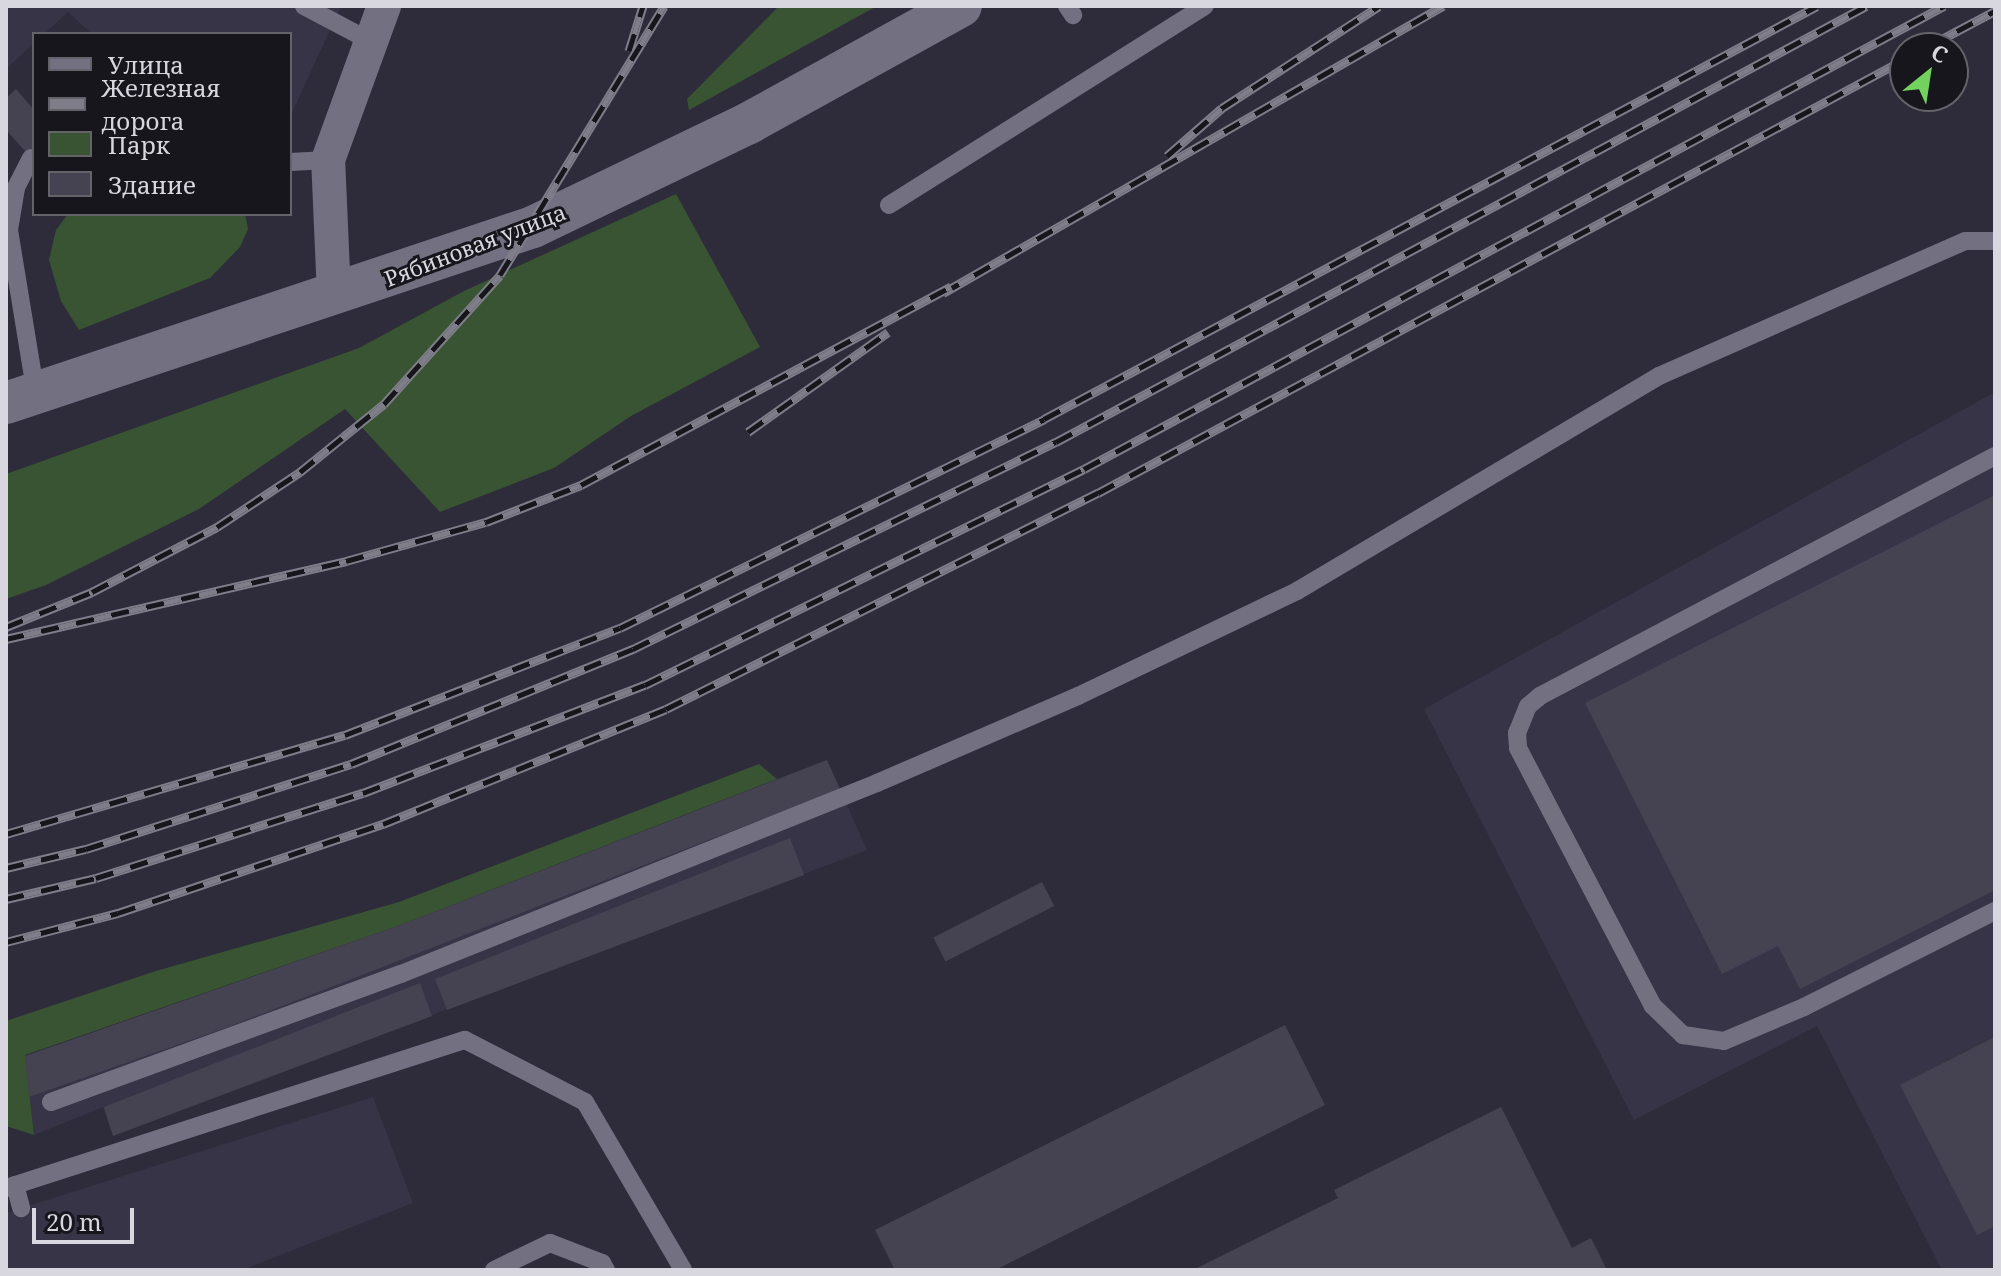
<!DOCTYPE html>
<meta charset="utf-8">
<style>
body{margin:0}
#map{position:relative;width:2001px;height:1276px;overflow:hidden;background:#2e2c3b;font-family:"Noto Serif",serif}
div>[style]{position:absolute}
[style*='--x']{left:calc(var(--x)*1px);top:calc(var(--y)*1px);width:calc(var(--w)*1px);rotate:calc(var(--a)*1deg)}
.built>*{inset:0;background:#373448}
.green>*{inset:0;background:#385432}
.building>*{inset:0;background:#454352;transform-origin:0 0}
.service>*{height:18px;margin:-9px;padding:0 9px;transform-origin:9px;border-radius:9px;background:#737181}
.minor>*{height:34px;margin:-17px;padding:0 17px;transform-origin:17px;border-radius:17px;background:#737181}
.tertiary>*{height:42px;margin:-21px;padding:0 21px;transform-origin:21px;border-radius:21px;background:#737181}
.rail>*{height:9px;margin-top:-4.5px;transform-origin:0;background:repeating-linear-gradient(90deg,#17161c 0 18px,#7f7d89 0 36px);box-sizing:border-box;border-block:2px solid #7f7d89}
span{translate:-50% -50%;white-space:nowrap;text-align:center;line-height:1.15;-webkit-text-stroke:6px #17161c;paint-order:stroke}
.street-label{font-size:22px;color:#d8d7e0}
.frame{position:absolute;inset:0;border:8px solid #d8d7e0;pointer-events:none}
.legend{position:absolute;left:32px;top:32px;width:260px;height:184px;box-sizing:border-box;background:#17161c;border:2px solid #64636a;margin:0;padding:10px 14px;list-style:none;font-size:24px;color:#d8d7e0}
.legend li{display:flex;align-items:center;gap:16px;height:40px}
.legend b{width:40px;border:2px solid #64636a}
.north{position:absolute;left:1889px;top:32px;width:80px;height:80px;box-sizing:border-box;background:#17161c;border:2px solid #64636a;border-radius:50%;rotate:30deg;font-size:22px;font-weight:700;line-height:32px;text-align:center;color:#d8d7e0}
.north::after{content:'';display:block;margin:auto;width:28px;height:36px;background:#72d25d;clip-path:polygon(50% 0,100% 100%,50% 72%,0 100%)}
.scale{position:absolute;left:32px;top:1208px;width:102px;height:36px;box-sizing:border-box;border:4px solid #d8d7e0;border-top:0;padding-left:10px;font-size:24px;line-height:28px;white-space:nowrap;color:#d8d7e0;-webkit-text-stroke:6px #17161c;paint-order:stroke}
</style>
<div id="map">
<div class="built">
<i style="clip-path:polygon(6px 6px,341px 6px,290px 117px,290px 34px,92px 34px,68px 12px,44px 34px,34px 34px,34px 43px,6px 69px)"></i>
<i style="clip-path:polygon(1995px 392px,1995px 1270px,1942px 1270px,1817px 1026px,1634px 1120px,1424px 709px)"></i>
<i style="clip-path:polygon(827px 760px,867px 850px,113px 1136px,103px 1107px,34px 1135px,25px 1056px,398px 926px)"></i>
<i style="clip-path:polygon(373px 1097px,413px 1203px,242px 1270px,6px 1270px,6px 1213px)"></i>
</div>
<div class="green">
<i style="clip-path:polygon(779px 6px,877px 6px,689px 110px,687px 99px)"></i>
<i style="clip-path:polygon(676px 194px,760px 347px,631px 416px,554px 468px,440px 512px,345px 409px,199px 509px,46px 585px,6px 599px,6px 474px,359px 348px,464px 291px)"></i>
<i style="clip-path:polygon(68px 214px,245px 214px,248px 229px,240px 247px,210px 278px,79px 330px,61px 301px,49px 260px,56px 230px)"></i>
<i style="clip-path:polygon(759px 764px,777px 779px,398px 926px,25px 1055px,34px 1135px,6px 1126px,6px 1021px,156px 971px,399px 902px)"></i>
</div>
<div class="building">
<i style="clip-path:polygon(16px 89px,34px 110px,34px 161px,6px 130px,6px 98px)"></i>
<i style="clip-path:polygon(1995px 495px,1995px 890px,1800px 989px,1778px 946px,1722px 974px,1585px 703px)"></i>
<i style="clip-path:polygon(827px 760px,840px 789px,228px 1027px,29px 1097px,25px 1056px,398px 926px)"></i>
<i style="clip-path:polygon(790px 838px,804px 875px,447px 1010px,435px 979px)"></i>
<i style="left:1042px;top:882px;width:27px;height:122px;rotate:63deg"></i>
<i style="clip-path:polygon(420px 983px,432px 1016px,113px 1136px,104px 1107px)"></i>
<i style="clip-path:polygon(1285px 1025px,1325px 1105px,995px 1270px,895px 1270px,875px 1230px)"></i>
<i style="clip-path:polygon(1995px 1037px,1995px 1226px,1977px 1235px,1900px 1085px)"></i>
<i style="clip-path:polygon(1501px 1107px,1572px 1248px,1591px 1238px,1607px 1270px,1193px 1270px,1338px 1198px,1334px 1190px)"></i>
</div>
<div class="service">
<i style="--x:304;--y:6;--w:75;--a:27.9"></i>
<i style="--x:1067;--y:6;--w:11;--a:56"></i>
<i style="--x:31;--y:158;--w:34;--a:117"></i>
<i style="--x:16;--y:188;--w:43;--a:99.5"></i>
<i style="--x:9;--y:230;--w:166;--a:80.7"></i>
<i style="--x:290;--y:162;--w:38;--a:-3"></i>
<i style="--x:889;--y:205;--w:373;--a:-32.2"></i>
<i style="--x:1995;--y:456;--w:514;--a:152.19"></i>
<i style="--x:1540;--y:696;--w:16;--a:140"></i>
<i style="--x:1528;--y:706;--w:29;--a:112"></i>
<i style="--x:1517;--y:733;--w:15;--a:86"></i>
<i style="--x:1518;--y:748;--w:291;--a:62.4"></i>
<i style="--x:1653;--y:1006;--w:42;--a:44"></i>
<i style="--x:1683;--y:1035;--w:41;--a:8.3"></i>
<i style="--x:1724;--y:1041;--w:87;--a:-23"></i>
<i style="--x:1804;--y:1007;--w:214;--a:-26.7"></i>
<i style="--x:51;--y:1102;--w:373;--a:-20.1"></i>
<i style="--x:401;--y:974;--w:513;--a:-21.86"></i>
<i style="--x:877;--y:783;--w:219;--a:-23.4"></i>
<i style="--x:1078;--y:696;--w:243;--a:-25.6"></i>
<i style="--x:1297;--y:591;--w:421;--a:-30.7"></i>
<i style="--x:1659;--y:376;--w:334;--a:-23.8"></i>
<i style="--x:1965;--y:241;--w:30;--a:0"></i>
<i style="--x:15;--y:1185;--w:24;--a:75"></i>
<i style="--x:6;--y:1188;--w:482;--a:-17.9"></i>
<i style="--x:465;--y:1040;--w:135;--a:27.3"></i>
<i style="--x:585;--y:1102;--w:194;--a:59.7"></i>
<i style="--x:494;--y:1270;--w:62;--a:-25.7"></i>
<i style="--x:550;--y:1243;--w:56;--a:21"></i>
<i style="--x:602;--y:1263;--w:8;--a:60"></i>
</div>
<div class="minor">
<i style="--x:334;--y:295;--w:135;--a:-92.5"></i>
<i style="--x:328;--y:160;--w:164;--a:-70"></i>
</div>
<div class="tertiary">
<i style="--x:6;--y:403;--w:556;--a:-18.47"></i>
<i style="--x:533;--y:227;--w:240;--a:-25.7"></i>
<i style="--x:749;--y:123;--w:242;--a:-28.9"></i>
</div>
<div class="rail">
<i style="--x:1925;--y:48;--w:79;--a:-27.9"></i>
<i style="--x:629;--y:51;--w:47;--a:-72.7"></i>
<i style="--x:1167;--y:156;--w:73;--a:-41.1"></i>
<i style="--x:1222;--y:108;--w:187;--a:-33"></i>
<i style="--x:943;--y:293;--w:577;--a:-29.86"></i>
<i style="--x:748;--y:432;--w:172;--a:-35.5"></i>
<i style="--x:6;--y:627;--w:93;--a:-22.1"></i>
<i style="--x:92;--y:592;--w:141;--a:-27.5"></i>
<i style="--x:217;--y:527;--w:100;--a:-33.5"></i>
<i style="--x:300;--y:472;--w:108;--a:-39"></i>
<i style="--x:384;--y:404;--w:173;--a:-48"></i>
<i style="--x:500;--y:275;--w:315;--a:-58.6"></i>
<i style="--x:6;--y:639;--w:349;--a:-12.9"></i>
<i style="--x:346;--y:561;--w:145;--a:-15.6"></i>
<i style="--x:486;--y:522;--w:102;--a:-21.3"></i>
<i style="--x:581;--y:485;--w:420;--a:-28.2"></i>
<i style="--x:6;--y:834;--w:353;--a:-16.3"></i>
<i style="--x:345;--y:735;--w:295;--a:-21.3"></i>
<i style="--x:620;--y:628;--w:473;--a:-26.2"></i>
<i style="--x:1044;--y:419;--w:876;--a:-28.11"></i>
<i style="--x:6;--y:868;--w:82;--a:-13.4"></i>
<i style="--x:86;--y:849;--w:278;--a:-17.8"></i>
<i style="--x:351;--y:764;--w:305;--a:-22.2"></i>
<i style="--x:633;--y:649;--w:471;--a:-26.1"></i>
<i style="--x:1056;--y:442;--w:920;--a:-28.29"></i>
<i style="--x:6;--y:899;--w:92;--a:-13.1"></i>
<i style="--x:96;--y:878;--w:280;--a:-17.7"></i>
<i style="--x:363;--y:793;--w:302;--a:-21"></i>
<i style="--x:645;--y:685;--w:489;--a:-26.2"></i>
<i style="--x:1084;--y:469;--w:977;--a:-28.3"></i>
<i style="--x:6;--y:942;--w:116;--a:-14.5"></i>
<i style="--x:118;--y:913;--w:280;--a:-18.6"></i>
<i style="--x:383;--y:824;--w:305;--a:-22.1"></i>
<i style="--x:666;--y:709;--w:483;--a:-26.6"></i>
<i style="--x:1098;--y:493;--w:916;--a:-28.27"></i>
</div>
<div class="street-label">
<span style="left:475px;top:245px;rotate:-21deg">Рябиновая улица</span>
</div>
<div class="frame"></div>
<ul class="legend">
<li><b style="height:10px;background:#737181"></b>Улица</li>
<li><b style="height:10px;background:#7f7d89"></b>Железная дорога</li>
<li><b style="height:22px;background:#385432"></b>Парк</li>
<li><b style="height:22px;background:#454352"></b>Здание</li>
</ul>
<div class="north">С</div>
<div class="scale">20 m</div>
</div>
